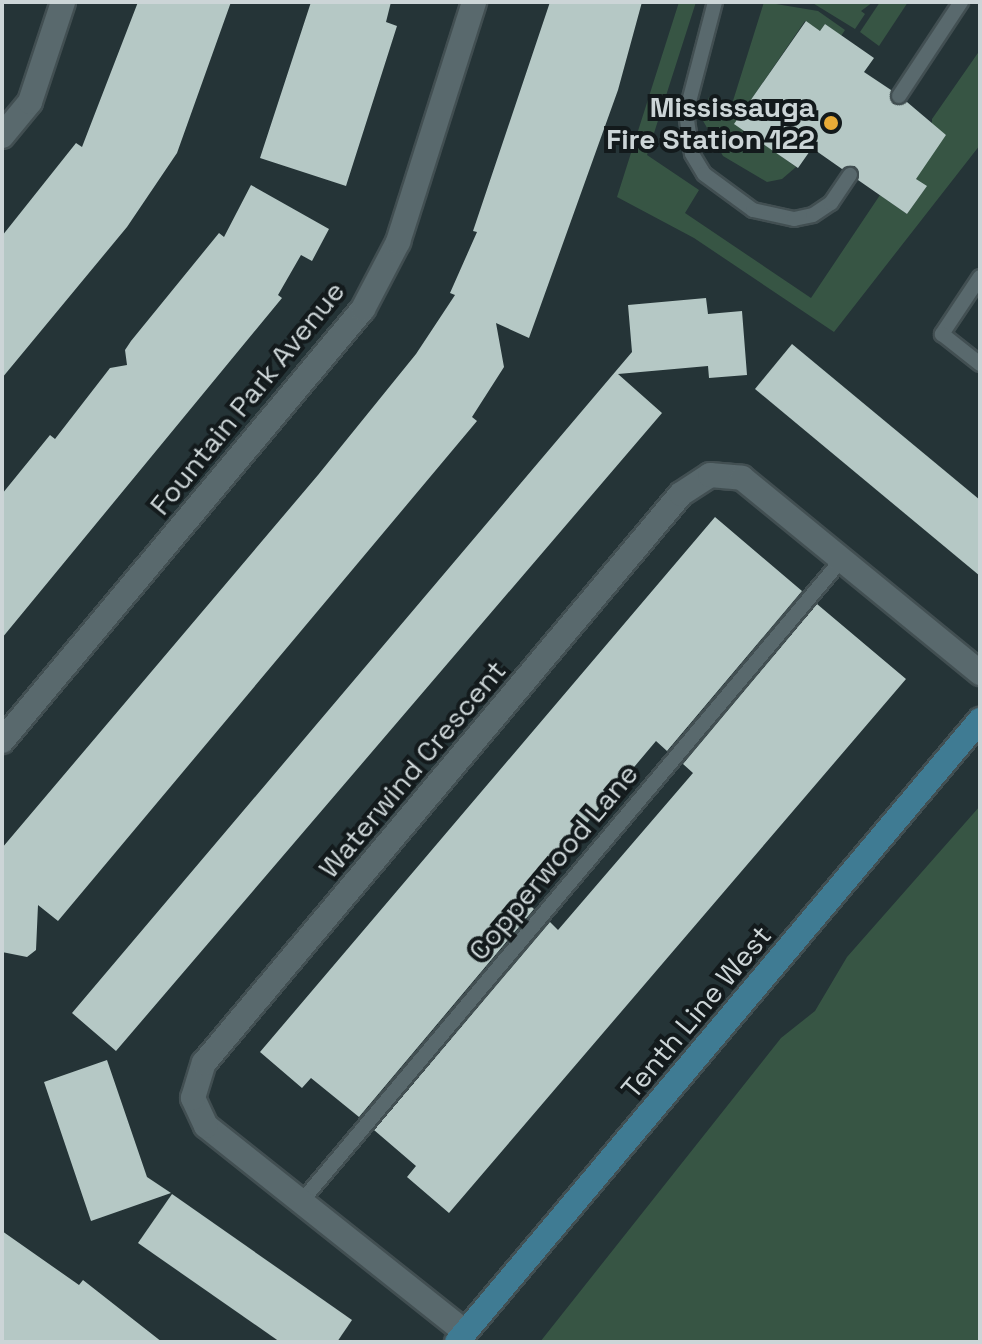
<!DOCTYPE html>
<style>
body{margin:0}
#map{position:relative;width:982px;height:1344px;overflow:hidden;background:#253437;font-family:"Space Grotesk",sans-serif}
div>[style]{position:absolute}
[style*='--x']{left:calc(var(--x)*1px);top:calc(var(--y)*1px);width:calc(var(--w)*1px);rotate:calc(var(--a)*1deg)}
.green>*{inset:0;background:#375544}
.building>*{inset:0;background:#b5c8c5}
.roads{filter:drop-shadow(2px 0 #424f52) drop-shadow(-2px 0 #424f52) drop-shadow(0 2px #424f52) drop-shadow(0 -2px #424f52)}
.lane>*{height:14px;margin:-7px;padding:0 7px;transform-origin:7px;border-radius:7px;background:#59696d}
.street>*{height:24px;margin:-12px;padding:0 12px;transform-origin:12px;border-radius:12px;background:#59696d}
.secondary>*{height:24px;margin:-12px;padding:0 12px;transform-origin:12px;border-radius:12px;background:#3f7b93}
.dots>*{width:22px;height:22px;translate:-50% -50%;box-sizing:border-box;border:4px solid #131a1c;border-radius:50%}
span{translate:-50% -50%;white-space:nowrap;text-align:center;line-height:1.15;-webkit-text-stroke:8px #131a1c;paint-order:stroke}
.poi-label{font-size:28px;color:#ccd5d7;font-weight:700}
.right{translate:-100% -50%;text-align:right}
.street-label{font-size:28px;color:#ccd5d7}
.frame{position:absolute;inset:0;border:4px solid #ccd5d7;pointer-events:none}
</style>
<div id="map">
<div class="green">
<i style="clip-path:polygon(679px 2px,696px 2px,647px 155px,699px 190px,685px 213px,811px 298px,880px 195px,907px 214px,926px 187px,912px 176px,946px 135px,932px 126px,932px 119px,980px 50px,980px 145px,834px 332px,694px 238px,617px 197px)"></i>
<i style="clip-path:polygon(764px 2px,818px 11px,845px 30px,841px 36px,825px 24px,820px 31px,805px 21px,735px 123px,796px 167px,782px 179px,767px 182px,723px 156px,702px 119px,709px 97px,732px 104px)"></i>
<i style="clip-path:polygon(811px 2px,873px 2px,861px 11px,865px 14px,855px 29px)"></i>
<i style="clip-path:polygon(880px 2px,908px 2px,879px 46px,860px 32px)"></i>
<i style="clip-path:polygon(980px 806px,980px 1342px,540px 1342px,781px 1038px,815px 1011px,847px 957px)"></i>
</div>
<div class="building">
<i style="clip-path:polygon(138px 2px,231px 2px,177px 153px,127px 227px,2px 378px,2px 236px,76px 143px,82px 147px)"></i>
<i style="clip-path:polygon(311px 2px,391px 2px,386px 22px,397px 26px,346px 186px,260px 158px)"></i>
<i style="clip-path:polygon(550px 2px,642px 2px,618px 90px,529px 338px,496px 323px,504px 367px,472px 417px,477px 421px,58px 921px,38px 905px,36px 950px,27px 957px,2px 952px,2px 848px,318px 475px,416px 354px,455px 295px,450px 293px,477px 232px,473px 231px)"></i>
<i style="clip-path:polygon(806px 21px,820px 31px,825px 24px,874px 58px,864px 72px,891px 90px,893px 104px,907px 102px,946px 135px,916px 179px,927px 186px,907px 214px,858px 180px,855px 166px,842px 169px,812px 148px,798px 168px,734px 124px)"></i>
<i style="clip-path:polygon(251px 185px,329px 229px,312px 261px,301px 255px,278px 295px,282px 298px,2px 638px,2px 494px,50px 435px,55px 439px,110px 368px,127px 365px,125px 350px,131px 341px,219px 233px,224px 237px)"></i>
<i style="clip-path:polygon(706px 298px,708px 314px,742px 311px,747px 375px,709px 378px,708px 366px,618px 374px,662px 413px,116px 1051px,72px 1013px,632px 352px,628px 305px)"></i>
<i style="clip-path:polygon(792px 344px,980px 500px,980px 576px,755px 389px)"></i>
<i style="clip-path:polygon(715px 517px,802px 591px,667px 751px,656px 741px,523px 899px,534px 909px,359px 1117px,311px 1078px,302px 1088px,260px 1052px)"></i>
<i style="clip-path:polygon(817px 604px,906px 679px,449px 1213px,407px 1177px,416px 1166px,374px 1130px,550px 922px,558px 930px,693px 773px,683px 764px)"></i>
<i style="clip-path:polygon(107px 1060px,147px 1177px,171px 1193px,91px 1221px,44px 1082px)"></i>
<i style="clip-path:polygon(172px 1194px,352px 1320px,337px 1342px,280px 1342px,138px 1243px)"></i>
<i style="clip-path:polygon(2px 1231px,79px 1285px,83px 1280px,162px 1342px,2px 1342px)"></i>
</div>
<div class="roads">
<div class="lane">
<i style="--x:715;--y:2;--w:115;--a:104.6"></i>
<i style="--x:686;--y:113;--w:41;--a:81.7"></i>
<i style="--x:692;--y:154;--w:23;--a:59"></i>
<i style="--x:704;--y:174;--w:61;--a:36.3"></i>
<i style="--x:753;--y:210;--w:42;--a:12.4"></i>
<i style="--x:794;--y:219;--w:19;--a:-12"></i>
<i style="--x:813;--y:215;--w:22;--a:-34"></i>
<i style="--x:831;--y:203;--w:34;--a:-56"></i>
<i style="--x:899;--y:96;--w:113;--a:-56.6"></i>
<i style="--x:980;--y:277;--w:69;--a:123.7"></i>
<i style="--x:942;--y:334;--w:48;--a:38.3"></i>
<i style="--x:301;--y:1202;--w:843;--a:-49.91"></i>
</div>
<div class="street">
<i style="--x:2;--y:136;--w:44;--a:-50.5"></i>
<i style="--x:30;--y:102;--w:105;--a:-71.7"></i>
<i style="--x:2;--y:741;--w:563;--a:-50.12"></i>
<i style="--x:363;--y:309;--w:76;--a:-62.4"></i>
<i style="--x:398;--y:242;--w:252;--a:-72.4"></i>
<i style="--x:465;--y:1332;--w:331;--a:-141.5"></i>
<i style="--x:206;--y:1126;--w:31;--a:-115"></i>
<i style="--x:193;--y:1098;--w:37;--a:-73"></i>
<i style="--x:204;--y:1063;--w:742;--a:-50.03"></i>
<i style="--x:681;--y:494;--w:35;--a:-33"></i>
<i style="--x:710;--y:475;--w:32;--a:5"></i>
<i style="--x:742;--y:478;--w:308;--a:39.3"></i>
</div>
<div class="secondary">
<i style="--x:457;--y:1342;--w:813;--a:-49.94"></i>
</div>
</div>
<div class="dots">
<i style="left:831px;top:123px;background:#e8ab37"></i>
</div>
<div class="poi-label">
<span class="right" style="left:815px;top:123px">Mississauga<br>Fire Station 122</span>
</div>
<div class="street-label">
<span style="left:247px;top:398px;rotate:-51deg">Fountain Park Avenue</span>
<span style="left:412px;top:769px;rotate:-50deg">Waterwind Crescent</span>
<span style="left:553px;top:862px;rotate:-50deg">Copperwood Lane</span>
<span style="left:696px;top:1012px;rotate:-50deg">Tenth Line West</span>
</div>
<div class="frame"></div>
</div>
